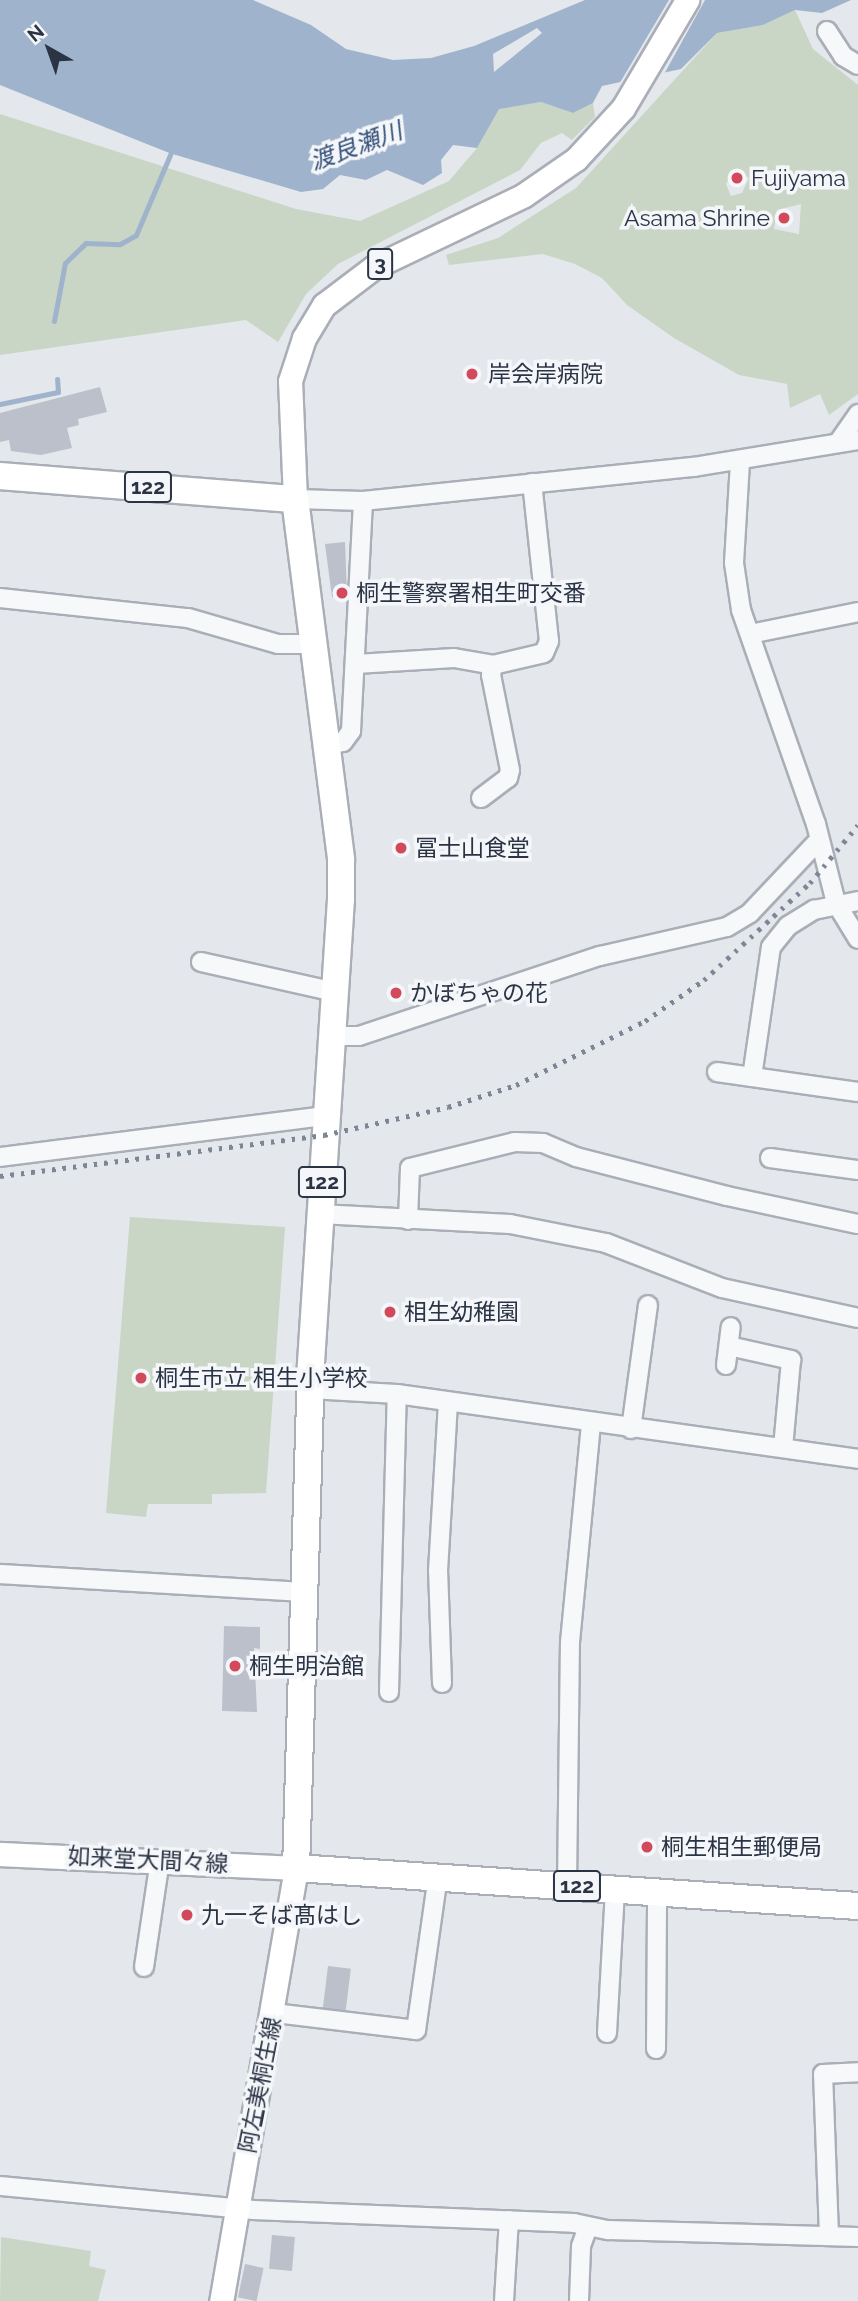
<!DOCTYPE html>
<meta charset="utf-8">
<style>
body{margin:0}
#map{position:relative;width:858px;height:2301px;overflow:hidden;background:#e4e7ec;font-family:Raleway,"Noto Sans JP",sans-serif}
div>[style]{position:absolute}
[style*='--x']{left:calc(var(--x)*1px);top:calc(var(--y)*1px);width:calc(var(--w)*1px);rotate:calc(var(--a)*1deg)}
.green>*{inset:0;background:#c9d6c5}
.water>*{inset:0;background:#9fb4cc}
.pier>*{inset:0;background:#e4e7ec}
.stream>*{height:5px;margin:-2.5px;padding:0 2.5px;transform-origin:2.5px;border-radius:2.5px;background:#9fb4cc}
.building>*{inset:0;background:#bbc0ca;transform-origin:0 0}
.roads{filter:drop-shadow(2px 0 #a9aeb7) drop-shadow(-2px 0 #a9aeb7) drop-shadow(0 2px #a9aeb7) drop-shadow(0 -2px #a9aeb7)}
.minor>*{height:18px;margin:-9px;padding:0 9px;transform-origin:9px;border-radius:9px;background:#f7f8fa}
.major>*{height:23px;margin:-11.5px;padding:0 11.5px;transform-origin:11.5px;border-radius:11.5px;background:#fff}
.highway>*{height:26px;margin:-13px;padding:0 13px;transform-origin:13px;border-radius:13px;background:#fff}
.rail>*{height:5px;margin-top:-2.5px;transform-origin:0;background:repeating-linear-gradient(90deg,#7d8696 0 3.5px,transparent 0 10.5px)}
.dots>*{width:19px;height:19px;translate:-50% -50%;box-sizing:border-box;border:4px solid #f4f6f9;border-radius:50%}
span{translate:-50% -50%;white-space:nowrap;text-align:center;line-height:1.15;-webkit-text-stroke:7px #f4f6f9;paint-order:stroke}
.shield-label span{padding:2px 5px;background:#f4f6f9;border:2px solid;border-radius:5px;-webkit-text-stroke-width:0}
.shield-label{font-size:21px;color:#2b3445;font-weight:700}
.poi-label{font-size:23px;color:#2b3445}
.left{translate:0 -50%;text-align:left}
.right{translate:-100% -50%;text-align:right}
.street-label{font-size:23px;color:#2b3445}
.water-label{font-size:24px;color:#34527a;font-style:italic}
.north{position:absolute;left:14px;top:14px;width:70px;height:70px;-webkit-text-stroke:5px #f4f6f9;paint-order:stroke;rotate:320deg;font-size:19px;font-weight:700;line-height:28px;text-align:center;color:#2b3445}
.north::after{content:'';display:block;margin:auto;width:24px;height:32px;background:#2b3445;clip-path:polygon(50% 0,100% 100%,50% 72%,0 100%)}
</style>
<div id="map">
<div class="green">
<i style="clip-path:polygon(evenodd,795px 10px,813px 49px,858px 85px,858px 394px,829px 415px,820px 394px,790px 408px,787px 384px,739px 375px,674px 338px,627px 305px,602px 278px,575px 264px,543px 254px,449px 265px,446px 255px,498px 238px,576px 188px,717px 33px,763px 25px,795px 10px,734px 169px,749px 178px,742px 193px,731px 196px,726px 184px,734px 169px,795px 10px,801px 204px,799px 234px,774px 229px,777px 210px,801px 204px)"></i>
<i style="clip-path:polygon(541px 102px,573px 113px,593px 103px,595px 117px,572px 140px,562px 133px,541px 143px,520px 170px,338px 264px,306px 294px,278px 342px,246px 320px,0 355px,0 114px,296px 209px,360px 221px,449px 181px,477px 148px,498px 109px)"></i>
<i style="clip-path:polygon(130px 1217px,285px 1227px,266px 1493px,212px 1494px,212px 1504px,148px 1504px,146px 1517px,106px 1513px)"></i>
<i style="clip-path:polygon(1px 2237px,91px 2251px,89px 2266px,106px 2270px,98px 2301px,0 2301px)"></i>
</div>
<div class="water">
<i style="clip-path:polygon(evenodd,0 0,253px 0,311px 25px,346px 49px,393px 60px,431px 58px,474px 46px,585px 0,851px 0,822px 13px,795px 10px,763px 25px,717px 33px,681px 69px,602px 86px,593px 103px,573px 113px,541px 102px,499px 109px,477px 148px,453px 145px,441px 160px,442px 173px,423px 185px,387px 170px,366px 180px,340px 175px,323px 189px,301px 192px,169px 153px,0 85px,0 0,537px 28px,542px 33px,494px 72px,493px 54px,537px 28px)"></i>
</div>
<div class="pier">
<i style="clip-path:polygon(669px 0,705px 0,663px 76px,618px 86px)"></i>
<i style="clip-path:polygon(0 87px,169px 153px,300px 195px,168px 156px)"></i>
</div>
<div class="stream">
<i style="--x:54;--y:321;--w:59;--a:-79.3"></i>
<i style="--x:65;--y:263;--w:29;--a:-44"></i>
<i style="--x:86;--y:243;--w:34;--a:2"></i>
<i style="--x:120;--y:244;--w:18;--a:-29"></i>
<i style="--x:136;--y:235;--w:95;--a:-67"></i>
<i style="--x:0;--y:404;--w:59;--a:-11.7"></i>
<i style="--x:58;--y:392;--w:13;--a:-94"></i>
</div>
<div class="building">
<i style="clip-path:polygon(100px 387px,107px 412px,78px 419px,79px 425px,67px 428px,72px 448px,41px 455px,11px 451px,9px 440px,0 442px,0 413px)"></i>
<i style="clip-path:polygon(345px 542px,347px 595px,332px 597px,325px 544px)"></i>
<i style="clip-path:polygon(224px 1626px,260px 1627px,260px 1649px,254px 1648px,257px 1712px,222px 1711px)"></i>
<i style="left:328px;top:1966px;width:23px;height:42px;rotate:7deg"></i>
<i style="left:272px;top:2235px;width:23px;height:34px;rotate:5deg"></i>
<i style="left:245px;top:2264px;width:19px;height:34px;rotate:12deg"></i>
</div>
<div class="roads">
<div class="minor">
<i style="--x:827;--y:31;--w:30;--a:57"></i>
<i style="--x:843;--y:56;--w:17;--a:31"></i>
<i style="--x:840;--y:440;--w:32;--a:-55"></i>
<i style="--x:740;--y:462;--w:101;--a:93.4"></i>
<i style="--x:734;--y:563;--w:48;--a:81.5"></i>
<i style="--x:741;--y:610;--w:227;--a:70.7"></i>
<i style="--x:816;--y:824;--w:81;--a:75.8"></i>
<i style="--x:836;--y:903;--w:42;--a:58.6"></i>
<i style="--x:295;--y:499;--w:68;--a:1.7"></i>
<i style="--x:363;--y:501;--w:333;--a:-5.9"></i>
<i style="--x:694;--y:467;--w:166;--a:-9.3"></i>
<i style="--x:0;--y:598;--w:189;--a:6.1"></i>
<i style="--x:188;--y:618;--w:94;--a:16.1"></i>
<i style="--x:278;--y:644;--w:35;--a:0"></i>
<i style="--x:750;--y:634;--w:110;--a:-11.5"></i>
<i style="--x:356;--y:664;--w:98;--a:-3.5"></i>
<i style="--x:454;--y:658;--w:40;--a:10"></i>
<i style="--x:493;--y:665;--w:52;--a:-13.2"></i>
<i style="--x:544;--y:653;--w:13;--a:-67"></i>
<i style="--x:549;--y:641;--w:159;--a:-96.1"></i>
<i style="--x:325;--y:746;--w:18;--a:-13"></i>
<i style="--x:343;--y:742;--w:14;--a:-54"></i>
<i style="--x:351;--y:731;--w:230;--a:-87"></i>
<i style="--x:481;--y:798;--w:34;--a:-37"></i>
<i style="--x:508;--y:778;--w:8;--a:-76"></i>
<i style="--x:510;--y:770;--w:97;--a:-101.3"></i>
<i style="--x:491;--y:675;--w:10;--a:-79"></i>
<i style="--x:201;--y:962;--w:137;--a:12.6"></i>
<i style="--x:330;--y:1036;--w:29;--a:0"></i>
<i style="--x:359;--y:1036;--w:254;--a:-18.4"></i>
<i style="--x:600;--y:956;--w:130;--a:-12.9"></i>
<i style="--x:727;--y:927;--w:27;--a:-31"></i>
<i style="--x:750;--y:913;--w:100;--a:-46.6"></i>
<i style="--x:717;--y:1072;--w:142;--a:8.1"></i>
<i style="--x:752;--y:1077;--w:131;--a:-81.7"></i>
<i style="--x:771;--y:947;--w:27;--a:-51"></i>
<i style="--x:788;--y:926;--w:31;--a:-32"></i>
<i style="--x:814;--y:910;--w:45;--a:-11.6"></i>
<i style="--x:0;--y:1157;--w:327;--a:-7.2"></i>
<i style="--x:770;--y:1158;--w:89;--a:7.8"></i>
<i style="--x:320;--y:1214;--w:190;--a:3"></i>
<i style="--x:510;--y:1224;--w:98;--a:11.2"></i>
<i style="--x:606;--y:1243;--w:124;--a:21.2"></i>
<i style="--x:722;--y:1288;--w:139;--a:12.4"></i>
<i style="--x:408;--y:1220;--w:52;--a:-87.8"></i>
<i style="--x:410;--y:1168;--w:108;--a:-13.9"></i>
<i style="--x:515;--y:1142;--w:28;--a:2"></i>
<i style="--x:543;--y:1143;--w:36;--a:23"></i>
<i style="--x:576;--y:1157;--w:156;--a:14.5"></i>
<i style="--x:727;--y:1196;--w:134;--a:12.1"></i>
<i style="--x:729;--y:1346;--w:64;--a:12.7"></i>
<i style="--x:791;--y:1360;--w:88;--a:95.2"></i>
<i style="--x:726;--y:1365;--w:38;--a:-83"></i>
<i style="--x:310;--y:1389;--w:87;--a:3.3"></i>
<i style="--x:397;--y:1394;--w:466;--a:8"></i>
<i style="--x:631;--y:1429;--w:125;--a:-82.2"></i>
<i style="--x:0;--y:1574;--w:308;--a:3.4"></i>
<i style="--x:442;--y:1683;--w:112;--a:-92"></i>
<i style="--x:438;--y:1571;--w:169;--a:-86.6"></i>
<i style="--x:389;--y:1692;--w:298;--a:-88.5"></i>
<i style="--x:567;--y:1885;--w:243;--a:-89.3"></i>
<i style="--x:570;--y:1642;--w:220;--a:-84.5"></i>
<i style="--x:144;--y:1967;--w:108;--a:-81.5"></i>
<i style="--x:274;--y:2013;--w:143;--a:6.8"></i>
<i style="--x:416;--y:2030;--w:156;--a:-81.9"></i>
<i style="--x:607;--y:2033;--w:145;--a:-86.8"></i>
<i style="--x:656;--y:2049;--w:158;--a:-89.6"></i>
<i style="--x:0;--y:2186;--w:254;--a:5.4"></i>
<i style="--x:253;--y:2210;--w:321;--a:2.3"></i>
<i style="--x:574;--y:2223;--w:35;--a:12"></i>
<i style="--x:608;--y:2230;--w:250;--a:1.6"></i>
<i style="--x:829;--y:2236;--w:162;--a:-92.1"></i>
<i style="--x:823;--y:2074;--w:35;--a:-3"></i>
<i style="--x:504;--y:2301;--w:81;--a:-86.5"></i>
<i style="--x:579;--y:2301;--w:55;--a:-87.9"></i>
<i style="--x:581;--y:2246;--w:20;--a:-70"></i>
</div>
<div class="major">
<i style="--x:295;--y:499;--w:118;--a:-92.4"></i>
<i style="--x:290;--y:381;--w:45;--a:-72"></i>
<i style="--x:304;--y:338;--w:39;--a:-59"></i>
<i style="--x:324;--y:305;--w:63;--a:-37.2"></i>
<i style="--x:374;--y:267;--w:166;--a:-25.6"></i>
<i style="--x:524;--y:195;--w:63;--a:-34.7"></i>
<i style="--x:576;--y:159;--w:69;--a:-47.3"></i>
<i style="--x:623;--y:108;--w:126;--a:-59.3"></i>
<i style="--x:0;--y:1854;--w:296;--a:2.7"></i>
<i style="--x:296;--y:1868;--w:439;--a:99.8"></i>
</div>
<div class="highway">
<i style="--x:0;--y:476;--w:296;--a:4.5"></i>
<i style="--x:295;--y:499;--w:364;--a:82.7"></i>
<i style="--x:341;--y:860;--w:39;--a:90"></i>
<i style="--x:341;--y:899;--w:469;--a:93.7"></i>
<i style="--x:311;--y:1367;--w:501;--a:91.71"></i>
<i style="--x:296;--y:1868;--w:563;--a:3.87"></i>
</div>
</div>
<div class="rail">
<i style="--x:0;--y:1176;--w:327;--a:-7.2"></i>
<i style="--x:324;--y:1135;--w:127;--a:-12.7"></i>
<i style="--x:448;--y:1107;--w:71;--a:-17.9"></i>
<i style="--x:516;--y:1085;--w:144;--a:-26.4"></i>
<i style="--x:645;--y:1021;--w:72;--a:-34.8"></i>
<i style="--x:704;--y:980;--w:144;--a:-42.5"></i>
<i style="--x:810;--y:883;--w:75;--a:-50.4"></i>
</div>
<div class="dots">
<i style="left:737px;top:178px;background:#d1495b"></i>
<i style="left:784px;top:218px;background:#d1495b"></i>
<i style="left:472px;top:374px;background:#d1495b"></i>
<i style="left:342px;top:593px;background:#d1495b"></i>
<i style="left:401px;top:848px;background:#d1495b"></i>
<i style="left:396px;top:993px;background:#d1495b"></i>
<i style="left:390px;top:1312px;background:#d1495b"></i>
<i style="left:141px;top:1378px;background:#d1495b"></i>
<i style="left:235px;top:1666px;background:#d1495b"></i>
<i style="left:647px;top:1847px;background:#d1495b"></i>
<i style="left:187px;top:1915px;background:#d1495b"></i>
</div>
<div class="shield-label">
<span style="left:380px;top:264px">3</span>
<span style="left:148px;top:487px">122</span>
<span style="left:322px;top:1182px">122</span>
<span style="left:577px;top:1886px">122</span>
</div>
<div class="poi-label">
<span class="left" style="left:751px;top:178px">Fujiyama</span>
<span class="right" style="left:770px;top:218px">Asama Shrine</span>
<span class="left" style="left:488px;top:374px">岸会岸病院</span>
<span class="left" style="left:356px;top:593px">桐生警察署相生町交番</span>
<span class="left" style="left:415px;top:848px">冨士山食堂</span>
<span class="left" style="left:410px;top:993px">かぼちゃの花</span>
<span class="left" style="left:404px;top:1312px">相生幼稚園</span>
<span class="left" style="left:155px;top:1378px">桐生市立 相生小学校</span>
<span class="left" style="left:249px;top:1666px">桐生明治館</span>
<span class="left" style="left:661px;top:1847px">桐生相生郵便局</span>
<span class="left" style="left:201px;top:1915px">九一そば髙はし</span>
</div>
<div class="street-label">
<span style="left:148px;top:1860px;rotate:3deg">如来堂大間々線</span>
<span style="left:260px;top:2085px;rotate:-79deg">阿左美桐生線</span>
</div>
<div class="water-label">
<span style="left:356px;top:146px;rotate:-20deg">渡良瀬川</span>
</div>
<div class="north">N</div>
</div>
